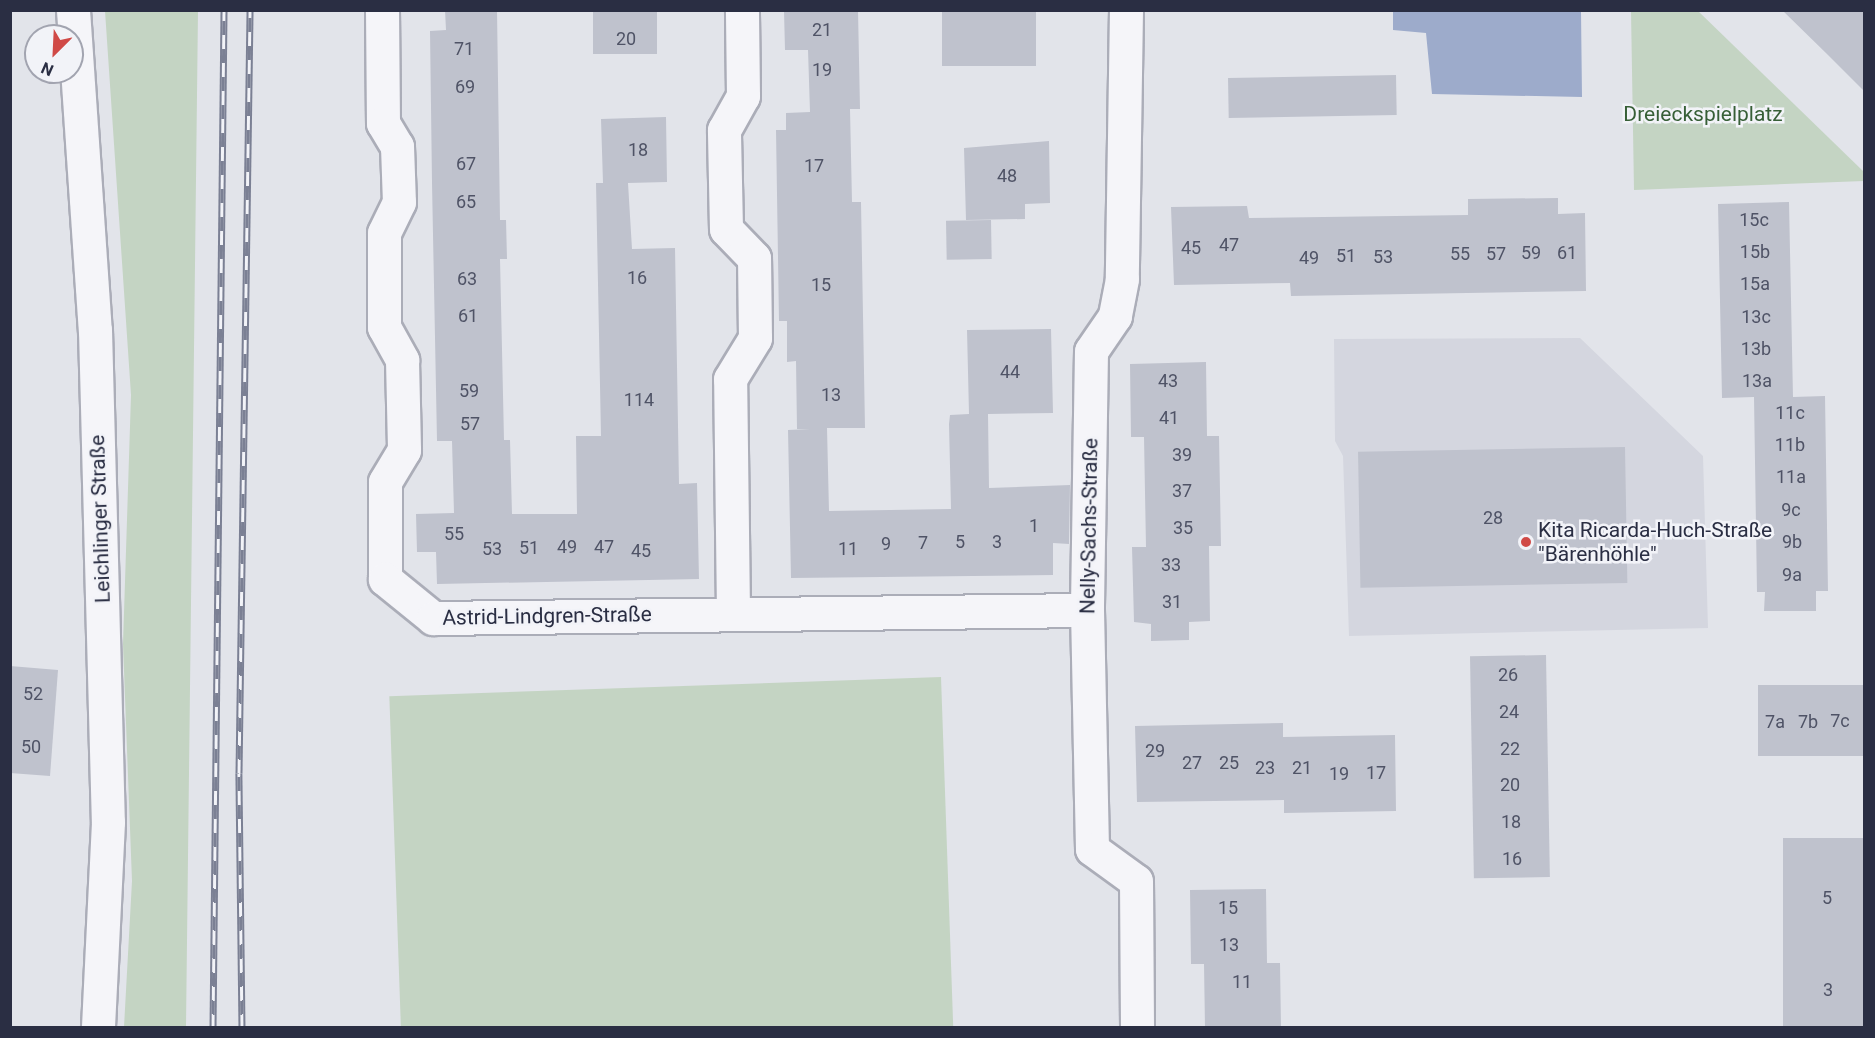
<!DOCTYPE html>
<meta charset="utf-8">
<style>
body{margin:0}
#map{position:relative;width:1875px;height:1038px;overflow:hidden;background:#e2e4ea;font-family:Roboto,sans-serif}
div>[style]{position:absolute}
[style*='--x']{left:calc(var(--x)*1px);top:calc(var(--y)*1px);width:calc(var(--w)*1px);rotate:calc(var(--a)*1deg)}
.built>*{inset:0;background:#d4d6df}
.green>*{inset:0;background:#c4d4c3;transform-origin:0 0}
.water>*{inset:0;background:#9dabcb}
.building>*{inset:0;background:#bfc2cd;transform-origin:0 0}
.roads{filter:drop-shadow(2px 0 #abadb8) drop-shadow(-2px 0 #abadb8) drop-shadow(0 2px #abadb8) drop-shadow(0 -2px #abadb8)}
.minor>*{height:33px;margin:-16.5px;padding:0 16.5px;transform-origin:16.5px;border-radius:16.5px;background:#f5f5f9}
.rail>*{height:7px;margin-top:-3.5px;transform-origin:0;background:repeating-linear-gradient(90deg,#f2f3f8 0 14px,#7b8094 0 28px);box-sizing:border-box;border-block:2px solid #7b8094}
.dots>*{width:16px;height:16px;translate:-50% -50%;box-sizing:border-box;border:3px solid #f2f3f8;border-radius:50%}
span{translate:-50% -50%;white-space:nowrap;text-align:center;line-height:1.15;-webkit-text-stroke:5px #f2f3f8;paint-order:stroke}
.number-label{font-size:18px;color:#4f5366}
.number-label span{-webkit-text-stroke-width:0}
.park-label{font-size:21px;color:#375f37}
.street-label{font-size:21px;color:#2a2e43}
.poi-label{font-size:21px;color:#2a2e43}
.left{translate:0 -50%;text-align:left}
.frame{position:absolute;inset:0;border:12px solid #2a2e43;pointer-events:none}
.north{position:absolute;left:24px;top:24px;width:60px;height:60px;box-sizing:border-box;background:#f2f3f8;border:2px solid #a2a4b0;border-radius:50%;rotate:204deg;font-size:16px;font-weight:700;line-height:24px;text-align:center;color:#2a2e43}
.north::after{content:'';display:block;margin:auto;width:21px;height:27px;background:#d04946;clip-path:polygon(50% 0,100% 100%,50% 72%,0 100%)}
</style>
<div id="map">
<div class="built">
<i style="clip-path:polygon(1580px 338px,1703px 456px,1708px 628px,1349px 636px,1343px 456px,1335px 441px,1334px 339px)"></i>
</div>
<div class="green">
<i style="clip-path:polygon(105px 11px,198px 11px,186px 1027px,124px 1027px,132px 881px,123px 644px,131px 395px)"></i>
<i style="clip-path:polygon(1631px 11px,1698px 11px,1864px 172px,1864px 181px,1634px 190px)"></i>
<i style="left:941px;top:677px;width:350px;height:552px;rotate:88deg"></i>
</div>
<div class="water">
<i style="clip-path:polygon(1393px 11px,1581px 11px,1582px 97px,1432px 94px,1426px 33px,1393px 30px)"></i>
</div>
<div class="building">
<i style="clip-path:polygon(445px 10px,497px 10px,500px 220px,506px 220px,507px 259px,500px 259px,504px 440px,510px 440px,512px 514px,577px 514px,576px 436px,601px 436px,596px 183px,603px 183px,601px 119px,666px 117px,667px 182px,628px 183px,632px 249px,675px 248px,679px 484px,697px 483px,699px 579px,437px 584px,436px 552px,417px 552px,416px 514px,454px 513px,452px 441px,437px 441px,432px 183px,430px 31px,446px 30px)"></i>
<i style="left:593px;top:10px;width:64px;height:44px"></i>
<i style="clip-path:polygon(858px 10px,860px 109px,850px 109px,852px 202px,861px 202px,865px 428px,827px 428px,829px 511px,951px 509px,949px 424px,950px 415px,969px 414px,967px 330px,1051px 329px,1053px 413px,988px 414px,989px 488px,1070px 485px,1069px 544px,1053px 543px,1053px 575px,791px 578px,788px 430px,810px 429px,797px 429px,796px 361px,787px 362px,787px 321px,779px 321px,776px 130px,786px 130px,786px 113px,810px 112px,808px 50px,785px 50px,784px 11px)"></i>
<i style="left:942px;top:10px;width:94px;height:56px"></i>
<i style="clip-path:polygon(1782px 10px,1864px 10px,1864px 91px,1828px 55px)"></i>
<i style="left:1396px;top:75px;width:40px;height:168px;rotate:89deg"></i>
<i style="clip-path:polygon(1049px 141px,1050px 203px,1025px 204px,1025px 219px,966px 220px,964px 148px)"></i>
<i style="clip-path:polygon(1558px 198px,1558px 214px,1585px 213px,1586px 291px,1291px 296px,1290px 283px,1174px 285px,1171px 207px,1247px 206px,1249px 218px,1468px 215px,1468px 199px)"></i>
<i style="clip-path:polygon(1789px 202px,1793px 397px,1825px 396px,1828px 591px,1816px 591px,1816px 611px,1764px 611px,1765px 592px,1757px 592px,1754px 397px,1722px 398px,1718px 204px)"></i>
<i style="left:991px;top:220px;width:39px;height:45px;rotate:89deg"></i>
<i style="clip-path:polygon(1206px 362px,1207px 436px,1219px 436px,1221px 546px,1209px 546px,1210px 621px,1189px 622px,1189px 640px,1151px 641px,1151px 624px,1134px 622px,1132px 547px,1146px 547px,1144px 437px,1131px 437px,1130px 364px)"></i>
<i style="left:1625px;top:447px;width:136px;height:267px;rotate:89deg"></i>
<i style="left:1546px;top:655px;width:222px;height:76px;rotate:89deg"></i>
<i style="clip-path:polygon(10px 666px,58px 670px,50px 776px,10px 773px)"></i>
<i style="left:1864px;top:685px;width:71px;height:106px;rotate:90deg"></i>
<i style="clip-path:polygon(1283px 723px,1283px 737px,1395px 735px,1396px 811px,1284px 813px,1284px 800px,1137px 802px,1135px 726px)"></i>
<i style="left:1864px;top:838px;width:190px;height:81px;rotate:90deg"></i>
<i style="clip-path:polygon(1266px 889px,1267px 963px,1280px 963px,1281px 1028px,1205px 1028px,1204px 964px,1191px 964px,1190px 890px)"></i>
</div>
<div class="roads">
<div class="minor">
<i style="--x:73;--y:10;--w:321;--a:86.1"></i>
<i style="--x:95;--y:330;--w:492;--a:88.5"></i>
<i style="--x:108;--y:822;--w:206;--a:92.8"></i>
<i style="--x:382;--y:10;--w:113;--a:89.5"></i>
<i style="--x:383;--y:123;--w:27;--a:59"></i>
<i style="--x:397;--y:146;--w:56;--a:88"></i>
<i style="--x:399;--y:202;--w:34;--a:116"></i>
<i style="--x:384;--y:233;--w:94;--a:90"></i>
<i style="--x:384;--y:327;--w:38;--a:61"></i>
<i style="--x:402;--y:360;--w:90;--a:88.7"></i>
<i style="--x:404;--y:450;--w:37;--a:121"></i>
<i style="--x:385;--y:482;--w:97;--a:90"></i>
<i style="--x:385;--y:579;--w:62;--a:39.1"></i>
<i style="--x:433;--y:618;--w:654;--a:-0.7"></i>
<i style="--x:1126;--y:10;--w:269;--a:90.9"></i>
<i style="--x:1122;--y:279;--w:38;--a:101"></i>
<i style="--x:1115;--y:316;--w:42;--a:124.4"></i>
<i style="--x:1091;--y:351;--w:259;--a:90.9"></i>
<i style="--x:1087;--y:610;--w:239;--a:88.8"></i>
<i style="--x:1092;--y:849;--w:54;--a:36"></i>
<i style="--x:1136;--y:881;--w:147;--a:89.6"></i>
<i style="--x:733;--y:613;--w:234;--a:-90.7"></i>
<i style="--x:730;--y:379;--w:48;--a:-58.6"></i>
<i style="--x:755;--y:338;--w:80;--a:-90.7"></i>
<i style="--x:754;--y:258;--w:40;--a:-134"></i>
<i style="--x:726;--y:229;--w:99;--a:-91.2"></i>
<i style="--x:724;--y:130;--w:39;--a:-61"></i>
<i style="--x:743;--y:96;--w:86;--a:-90.7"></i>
</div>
</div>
<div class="rail">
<i style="--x:213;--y:1028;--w:1018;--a:-89.38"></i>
<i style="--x:242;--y:1028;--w:255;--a:-90.7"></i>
<i style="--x:239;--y:773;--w:763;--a:-89.17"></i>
</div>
<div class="dots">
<i style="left:1526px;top:542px;background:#d04946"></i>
</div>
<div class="number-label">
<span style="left:822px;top:30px">21</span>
<span style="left:626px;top:39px">20</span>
<span style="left:464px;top:49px">71</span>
<span style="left:822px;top:70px">19</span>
<span style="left:465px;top:87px">69</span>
<span style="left:638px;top:150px">18</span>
<span style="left:466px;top:164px">67</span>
<span style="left:814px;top:166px">17</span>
<span style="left:1007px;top:176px">48</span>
<span style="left:466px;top:202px">65</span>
<span style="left:1754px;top:220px">15c</span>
<span style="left:1229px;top:245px">47</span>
<span style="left:1191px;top:248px">45</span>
<span style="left:1755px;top:252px">15b</span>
<span style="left:1531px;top:253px">59</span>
<span style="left:1567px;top:253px">61</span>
<span style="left:1460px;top:254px">55</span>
<span style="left:1496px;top:254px">57</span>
<span style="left:1346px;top:256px">51</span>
<span style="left:1383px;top:257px">53</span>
<span style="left:1309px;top:258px">49</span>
<span style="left:637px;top:278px">16</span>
<span style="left:467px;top:279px">63</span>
<span style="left:1755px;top:284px">15a</span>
<span style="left:821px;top:285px">15</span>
<span style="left:468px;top:316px">61</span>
<span style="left:1756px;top:317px">13c</span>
<span style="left:1756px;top:349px">13b</span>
<span style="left:1010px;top:372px">44</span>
<span style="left:1168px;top:381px">43</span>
<span style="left:1757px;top:381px">13a</span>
<span style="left:469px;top:391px">59</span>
<span style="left:831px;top:395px">13</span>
<span style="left:639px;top:400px">114</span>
<span style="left:1790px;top:413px">11c</span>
<span style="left:1169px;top:418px">41</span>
<span style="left:470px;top:424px">57</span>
<span style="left:1790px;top:445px">11b</span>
<span style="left:1182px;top:455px">39</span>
<span style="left:1791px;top:477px">11a</span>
<span style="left:1182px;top:491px">37</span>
<span style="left:1791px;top:510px">9c</span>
<span style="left:1493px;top:518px">28</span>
<span style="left:1034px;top:526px">1</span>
<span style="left:1183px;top:528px">35</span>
<span style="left:454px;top:534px">55</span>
<span style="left:960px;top:542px">5</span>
<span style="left:997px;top:542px">3</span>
<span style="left:1792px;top:542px">9b</span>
<span style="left:923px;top:543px">7</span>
<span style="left:886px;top:544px">9</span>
<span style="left:567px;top:547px">49</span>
<span style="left:604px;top:547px">47</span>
<span style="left:529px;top:548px">51</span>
<span style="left:492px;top:549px">53</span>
<span style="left:848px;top:549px">11</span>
<span style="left:641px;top:551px">45</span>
<span style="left:1171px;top:565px">33</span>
<span style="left:1792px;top:575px">9a</span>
<span style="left:1172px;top:602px">31</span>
<span style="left:1508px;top:675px">26</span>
<span style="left:33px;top:694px">52</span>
<span style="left:1509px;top:712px">24</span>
<span style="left:1840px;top:721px">7c</span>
<span style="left:1775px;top:722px">7a</span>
<span style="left:1808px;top:722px">7b</span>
<span style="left:31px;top:747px">50</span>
<span style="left:1510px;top:749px">22</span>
<span style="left:1155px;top:751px">29</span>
<span style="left:1192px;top:763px">27</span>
<span style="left:1229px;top:763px">25</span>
<span style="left:1265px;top:768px">23</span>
<span style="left:1302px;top:768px">21</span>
<span style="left:1376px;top:773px">17</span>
<span style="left:1339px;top:774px">19</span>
<span style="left:1510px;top:785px">20</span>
<span style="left:1511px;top:822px">18</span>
<span style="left:1512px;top:859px">16</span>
<span style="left:1827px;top:898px">5</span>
<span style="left:1228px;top:908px">15</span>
<span style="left:1229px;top:945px">13</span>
<span style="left:1242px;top:982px">11</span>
<span style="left:1828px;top:990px">3</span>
</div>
<div class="park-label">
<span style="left:1703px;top:114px">Dreieckspielplatz</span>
</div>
<div class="street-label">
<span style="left:100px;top:519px;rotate:-92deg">Leichlinger Straße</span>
<span style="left:1089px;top:526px;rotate:-89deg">Nelly-Sachs-Straße</span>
<span style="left:547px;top:616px;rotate:-1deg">Astrid-Lindgren-Straße</span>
</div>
<div class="poi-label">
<span class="left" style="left:1538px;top:542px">Kita Ricarda-Huch-Straße<br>"Bärenhöhle"</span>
</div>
<div class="frame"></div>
<div class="north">N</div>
</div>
